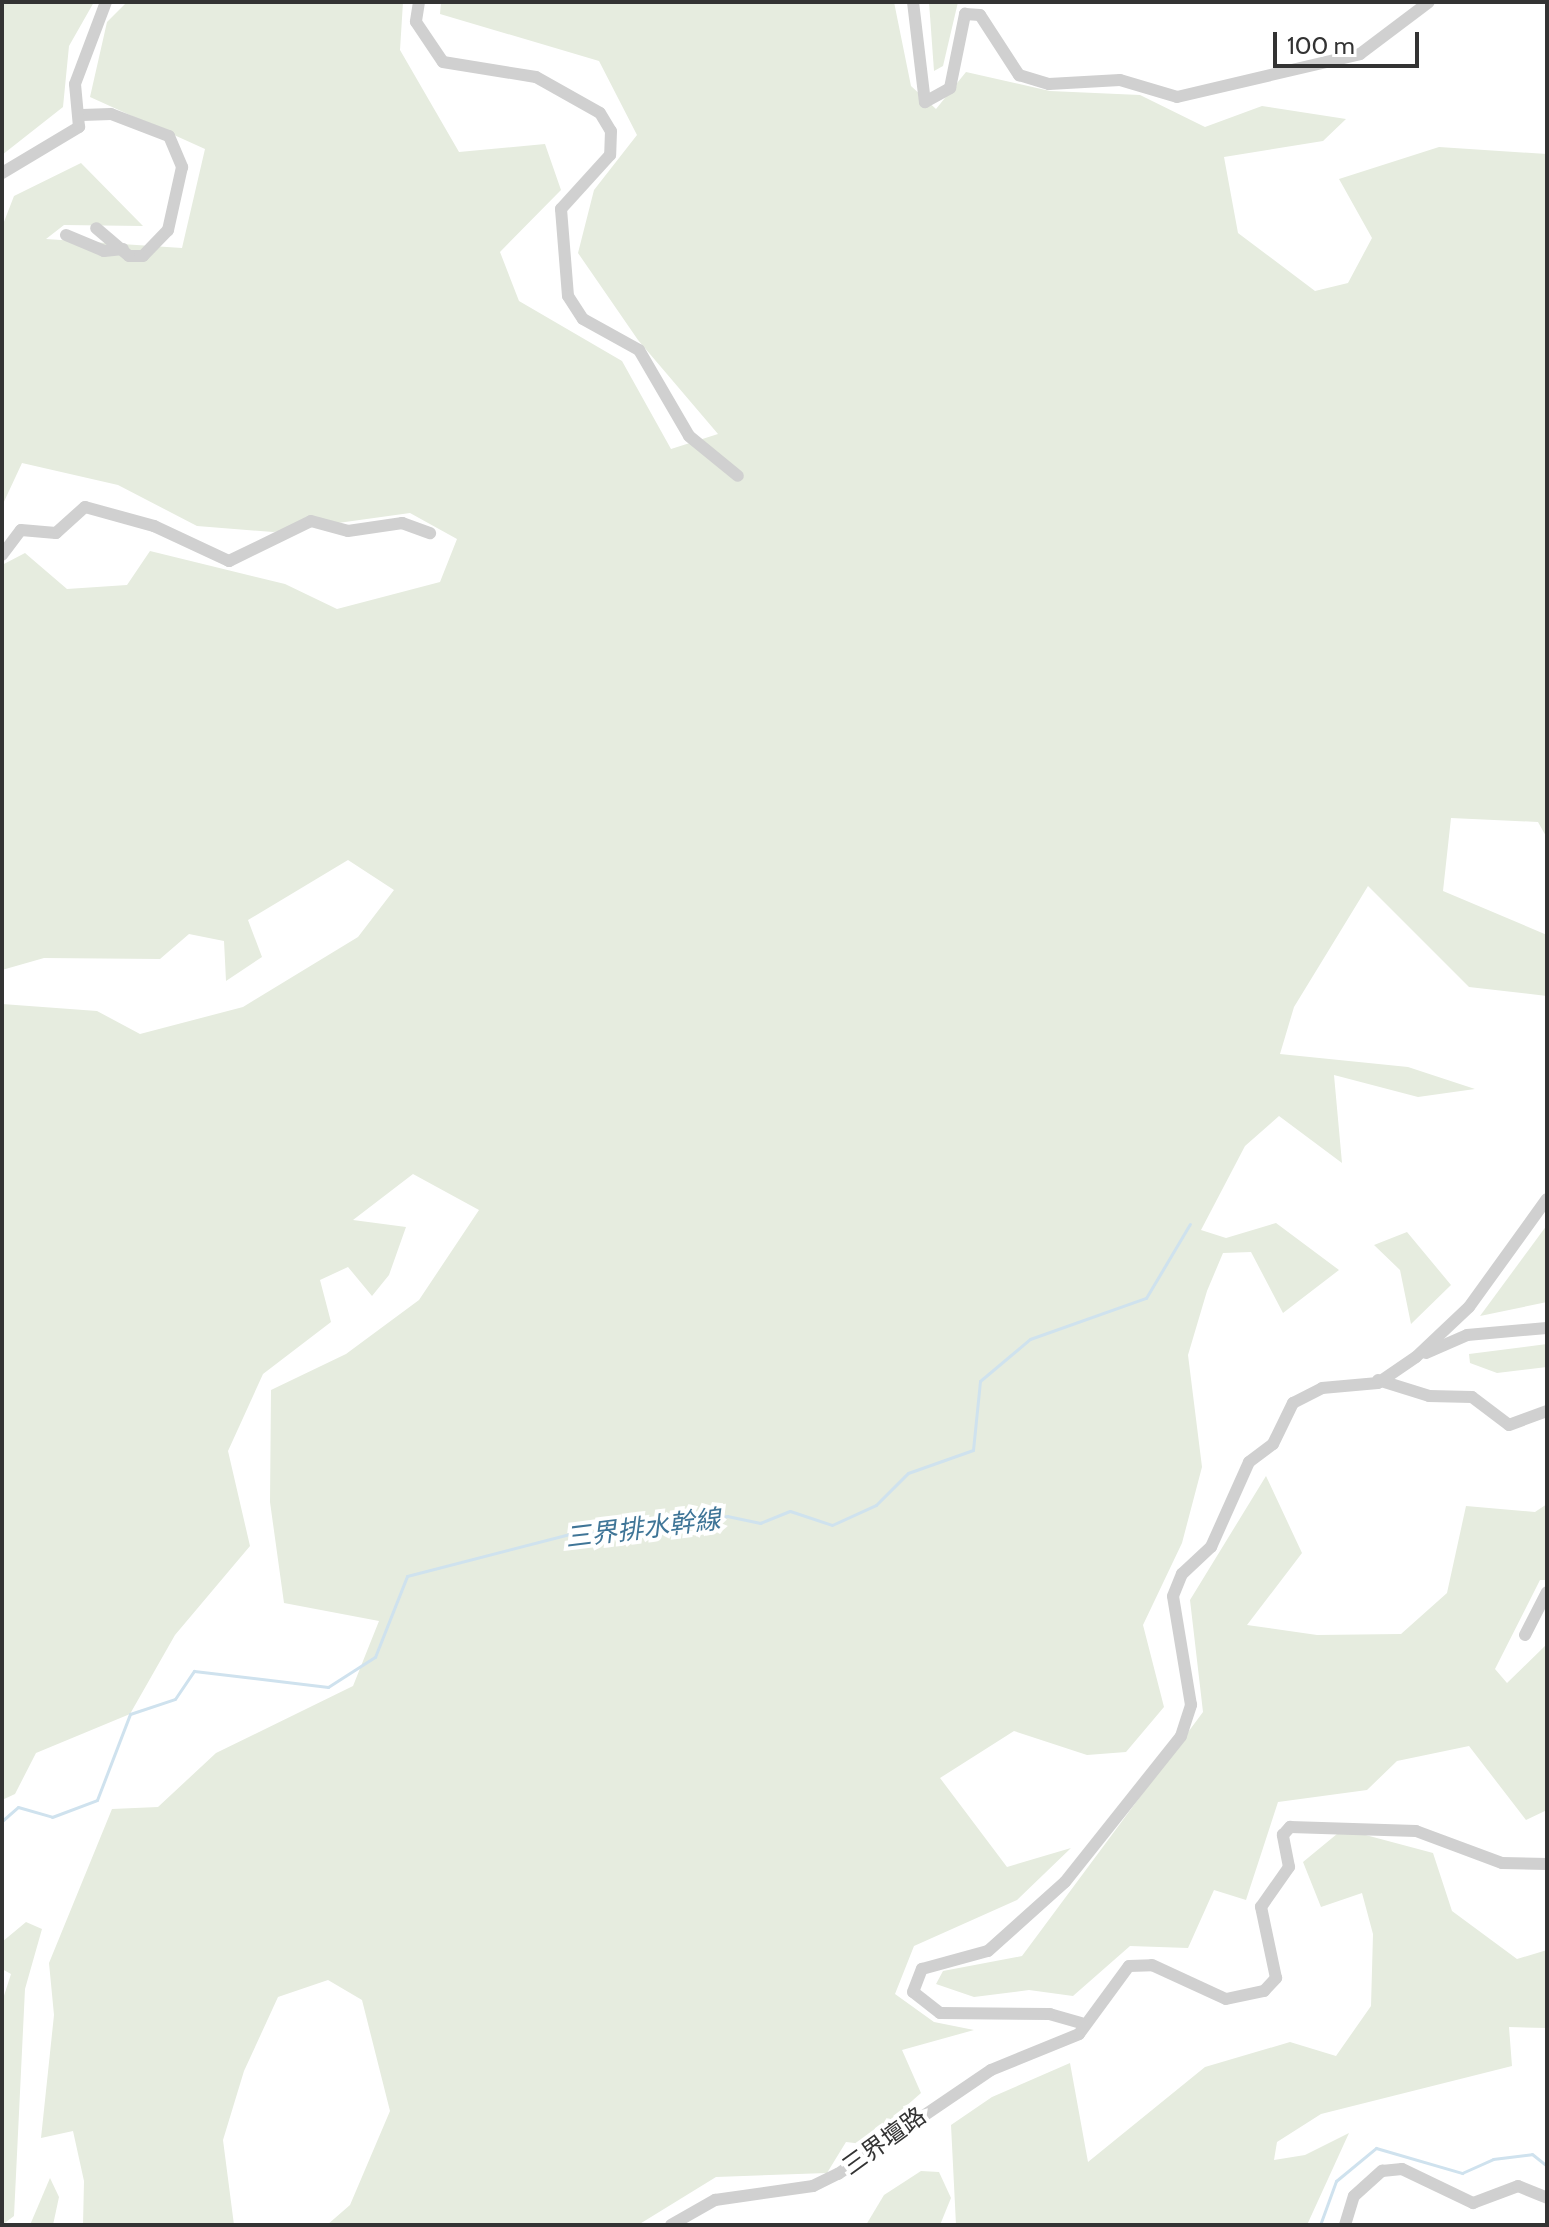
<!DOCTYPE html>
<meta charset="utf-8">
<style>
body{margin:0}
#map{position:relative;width:1549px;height:2227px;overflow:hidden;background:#fff;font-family:Cabin,"Noto Sans TC",sans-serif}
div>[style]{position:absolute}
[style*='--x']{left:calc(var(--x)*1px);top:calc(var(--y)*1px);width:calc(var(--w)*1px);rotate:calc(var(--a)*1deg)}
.green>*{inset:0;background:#e6ecdf}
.stream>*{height:3px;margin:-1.5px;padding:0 1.5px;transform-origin:1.5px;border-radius:1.5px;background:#cfe2ee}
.minor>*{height:12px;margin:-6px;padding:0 6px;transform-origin:6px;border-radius:6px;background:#d0d0d0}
span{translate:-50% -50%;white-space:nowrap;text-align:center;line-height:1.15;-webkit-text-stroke:8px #fff;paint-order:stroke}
.street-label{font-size:24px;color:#333}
.water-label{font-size:26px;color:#3f7597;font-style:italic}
.frame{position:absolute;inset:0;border:4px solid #333;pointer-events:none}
.scale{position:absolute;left:1273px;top:32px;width:146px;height:36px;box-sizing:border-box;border:4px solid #333;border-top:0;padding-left:10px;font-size:24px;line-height:28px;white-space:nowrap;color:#333;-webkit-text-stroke:6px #fff;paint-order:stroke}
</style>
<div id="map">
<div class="green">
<i style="clip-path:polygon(2px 2px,94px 2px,69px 46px,63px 107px,2px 155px)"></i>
<i style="clip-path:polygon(127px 2px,403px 2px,400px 50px,459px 152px,545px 144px,561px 190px,500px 252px,519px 301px,622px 361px,671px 449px,718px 434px,638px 340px,578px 253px,594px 190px,637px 135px,599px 61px,440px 14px,441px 2px,894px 2px,911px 86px,936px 109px,966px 72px,1050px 91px,1140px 95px,1205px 127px,1262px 106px,1346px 119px,1323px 141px,1224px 157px,1238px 233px,1315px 291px,1348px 283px,1372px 238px,1339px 179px,1439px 147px,1547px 154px,1547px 838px,1538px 822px,1451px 818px,1443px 891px,1547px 935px,1547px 996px,1469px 987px,1368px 886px,1294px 1007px,1280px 1054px,1408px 1067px,1475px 1089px,1418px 1097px,1334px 1075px,1342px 1163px,1279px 1116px,1245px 1146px,1201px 1230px,1226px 1238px,1276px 1223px,1339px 1270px,1283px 1313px,1251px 1252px,1223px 1253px,1207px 1291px,1188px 1355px,1202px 1467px,1182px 1543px,1143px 1625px,1164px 1707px,1126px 1752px,1087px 1755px,1014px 1731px,940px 1778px,1007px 1867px,1071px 1848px,1017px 1900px,914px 1946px,895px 1994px,934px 2022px,974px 2030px,902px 2050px,921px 2093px,863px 2144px,846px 2142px,827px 2173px,716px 2177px,638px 2225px,327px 2225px,350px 2205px,390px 2111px,362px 2000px,328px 1980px,278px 1997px,244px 2071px,223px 2140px,234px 2225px,83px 2225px,84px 2181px,73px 2131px,41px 2138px,54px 2015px,49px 1963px,112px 1809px,158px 1807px,216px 1753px,353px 1686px,379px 1621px,284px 1603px,270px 1502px,271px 1390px,346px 1354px,419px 1300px,479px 1210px,413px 1174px,353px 1220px,406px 1227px,389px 1275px,372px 1296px,348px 1267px,320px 1280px,331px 1322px,263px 1374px,228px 1451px,250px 1546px,175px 1635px,130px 1714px,36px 1753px,15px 1794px,2px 1800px,2px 1004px,97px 1011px,140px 1034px,243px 1007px,358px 937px,394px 890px,348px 860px,248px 920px,262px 957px,226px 981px,224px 941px,189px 934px,160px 959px,44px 958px,2px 970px,2px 565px,25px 553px,67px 589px,127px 585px,150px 551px,285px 584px,337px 609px,440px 582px,457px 539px,410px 513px,273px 532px,197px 526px,118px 485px,22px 463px,2px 506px,2px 227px,14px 196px,81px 163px,143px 226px,64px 225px,46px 239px,182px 248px,205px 149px,90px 97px,107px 22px)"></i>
<i style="clip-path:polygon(929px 2px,958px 2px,943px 66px,934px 71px)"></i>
<i style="clip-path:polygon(1547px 1225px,1547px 1302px,1480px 1316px)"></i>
<i style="clip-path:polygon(1407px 1232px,1451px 1285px,1411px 1324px,1400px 1270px,1374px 1245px)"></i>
<i style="clip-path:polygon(1547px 1344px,1547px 1367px,1497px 1373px,1470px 1363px,1469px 1354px)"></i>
<i style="clip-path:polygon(1266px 1476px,1302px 1553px,1247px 1625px,1317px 1635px,1401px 1634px,1447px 1593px,1466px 1506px,1535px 1512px,1547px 1504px,1547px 1580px,1540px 1580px,1495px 1669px,1507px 1683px,1547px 1644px,1547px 1810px,1526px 1820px,1469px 1746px,1397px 1761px,1367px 1790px,1278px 1802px,1246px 1900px,1214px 1890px,1188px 1948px,1130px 1946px,1073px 1996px,1029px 1990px,974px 1997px,936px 1984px,943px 1971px,1022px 1956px,1203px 1712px,1190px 1600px)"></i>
<i style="clip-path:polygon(1343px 1829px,1433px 1853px,1452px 1911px,1517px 1959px,1547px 1950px,1547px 2028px,1509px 2027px,1512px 2066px,1321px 2114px,1277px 2142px,1274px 2160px,1305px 2155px,1349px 2133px,1307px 2225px,956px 2225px,951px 2125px,992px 2097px,1070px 2063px,1088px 2162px,1205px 2067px,1290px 2042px,1336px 2056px,1371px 2006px,1373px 1934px,1362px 1893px,1321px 1907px,1303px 1862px)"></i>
<i style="clip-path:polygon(26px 1922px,42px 1929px,25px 1989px,14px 2216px,2px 2225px,2px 2002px,11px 1974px,2px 1969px,2px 1942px)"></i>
<i style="clip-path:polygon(921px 2171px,939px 2172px,951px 2198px,940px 2225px,866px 2225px,884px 2195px)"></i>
<i style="clip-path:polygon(50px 2178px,59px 2197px,53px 2225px,30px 2225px)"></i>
</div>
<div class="stream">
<i style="--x:2;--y:1821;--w:21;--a:-41"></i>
<i style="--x:18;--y:1807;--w:35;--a:16"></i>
<i style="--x:52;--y:1817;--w:48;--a:-20.7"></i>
<i style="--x:97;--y:1800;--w:92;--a:-69"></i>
<i style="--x:130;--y:1714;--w:47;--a:-18.4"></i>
<i style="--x:175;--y:1699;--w:34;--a:-56"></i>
<i style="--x:194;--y:1671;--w:135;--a:6.8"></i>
<i style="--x:328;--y:1687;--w:56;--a:-32.6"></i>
<i style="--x:375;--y:1657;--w:87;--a:-68.4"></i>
<i style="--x:407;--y:1576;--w:171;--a:-14.5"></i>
<i style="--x:573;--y:1533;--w:74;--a:-0.8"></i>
<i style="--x:647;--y:1532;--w:82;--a:-11.3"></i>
<i style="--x:727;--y:1516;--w:34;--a:12"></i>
<i style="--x:760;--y:1523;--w:32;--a:-22"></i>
<i style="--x:790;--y:1511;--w:44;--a:18.4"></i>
<i style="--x:832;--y:1525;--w:48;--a:-24.4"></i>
<i style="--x:876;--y:1505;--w:45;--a:-45"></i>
<i style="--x:908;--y:1473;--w:69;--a:-19.5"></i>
<i style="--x:973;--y:1450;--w:69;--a:-84.2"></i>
<i style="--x:980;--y:1381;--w:65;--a:-40"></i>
<i style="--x:1030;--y:1339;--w:123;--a:-19.5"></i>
<i style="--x:1146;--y:1298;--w:86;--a:-59.3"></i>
<i style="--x:1320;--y:2225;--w:47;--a:-70"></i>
<i style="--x:1336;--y:2181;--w:52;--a:-39.5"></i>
<i style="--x:1376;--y:2148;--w:90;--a:16.2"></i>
<i style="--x:1462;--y:2173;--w:34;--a:-24"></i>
<i style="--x:1493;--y:2159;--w:39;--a:-7"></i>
<i style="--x:1532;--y:2154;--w:19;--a:39"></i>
</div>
<div class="minor">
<i style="--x:419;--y:2;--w:20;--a:99"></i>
<i style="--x:416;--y:22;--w:48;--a:56"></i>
<i style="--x:443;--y:62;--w:94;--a:9.2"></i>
<i style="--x:536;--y:77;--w:73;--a:29.4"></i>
<i style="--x:600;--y:113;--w:21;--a:59"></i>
<i style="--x:611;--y:131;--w:24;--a:92"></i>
<i style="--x:610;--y:155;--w:73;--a:132.2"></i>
<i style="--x:561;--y:209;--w:87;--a:85.4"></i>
<i style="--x:568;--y:296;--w:27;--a:57"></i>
<i style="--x:583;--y:319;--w:64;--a:29"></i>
<i style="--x:639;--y:350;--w:99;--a:59.8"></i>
<i style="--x:689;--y:436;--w:63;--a:39.2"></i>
<i style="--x:913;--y:2;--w:101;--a:83.2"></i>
<i style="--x:925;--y:102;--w:29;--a:-29"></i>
<i style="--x:950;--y:88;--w:76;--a:-78.5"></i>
<i style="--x:965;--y:14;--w:15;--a:4"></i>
<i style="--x:980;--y:15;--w:72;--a:57"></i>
<i style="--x:1019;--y:75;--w:31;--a:17"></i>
<i style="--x:1049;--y:84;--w:71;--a:-3.2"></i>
<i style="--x:1120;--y:80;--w:59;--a:16.6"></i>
<i style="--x:1177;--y:97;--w:188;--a:-13.2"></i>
<i style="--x:1360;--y:54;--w:86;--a:-37"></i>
<i style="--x:82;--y:115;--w:29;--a:-2"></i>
<i style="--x:111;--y:114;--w:62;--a:20.8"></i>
<i style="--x:169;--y:136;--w:34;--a:67"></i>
<i style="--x:182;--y:167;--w:65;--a:102.5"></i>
<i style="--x:168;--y:230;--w:36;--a:134"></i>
<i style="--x:143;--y:256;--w:14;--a:180"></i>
<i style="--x:129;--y:256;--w:43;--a:-139.7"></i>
<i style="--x:2;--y:173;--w:90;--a:-30.9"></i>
<i style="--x:79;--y:127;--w:43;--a:-95.3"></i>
<i style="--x:75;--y:84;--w:88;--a:-69.3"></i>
<i style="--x:66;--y:235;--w:41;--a:22.8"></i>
<i style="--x:104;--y:251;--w:19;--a:-6"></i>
<i style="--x:2;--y:555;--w:31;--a:-53"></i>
<i style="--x:21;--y:530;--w:35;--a:5"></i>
<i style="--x:56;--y:533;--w:39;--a:-42"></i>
<i style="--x:85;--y:507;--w:72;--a:15.4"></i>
<i style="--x:154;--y:526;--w:83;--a:25"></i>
<i style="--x:229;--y:561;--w:91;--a:-26"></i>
<i style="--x:311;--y:521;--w:38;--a:15"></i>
<i style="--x:348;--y:531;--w:55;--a:-8.4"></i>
<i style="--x:402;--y:523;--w:30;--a:20"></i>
<i style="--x:1426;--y:1353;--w:45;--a:-23.7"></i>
<i style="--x:1467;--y:1335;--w:80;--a:-5"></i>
<i style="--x:1378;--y:1380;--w:53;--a:17.4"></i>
<i style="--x:1429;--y:1396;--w:43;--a:1.3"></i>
<i style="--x:1472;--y:1397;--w:46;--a:37.1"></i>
<i style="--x:1509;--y:1425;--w:40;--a:-20.2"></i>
<i style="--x:1525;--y:1635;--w:48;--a:-62.9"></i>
<i style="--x:1081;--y:2023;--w:32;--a:-164"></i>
<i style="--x:1050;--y:2014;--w:110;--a:-179.5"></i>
<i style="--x:940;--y:2013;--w:34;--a:-142"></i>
<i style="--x:913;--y:1992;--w:25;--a:-69"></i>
<i style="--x:922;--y:1969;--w:68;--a:-15.3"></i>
<i style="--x:988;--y:1951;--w:103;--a:-41.9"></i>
<i style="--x:1065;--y:1882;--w:186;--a:-51.5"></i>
<i style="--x:1181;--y:1736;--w:33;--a:-72"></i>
<i style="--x:1191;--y:1705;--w:110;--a:-99.4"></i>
<i style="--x:1173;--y:1596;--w:24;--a:-68"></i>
<i style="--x:1182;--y:1574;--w:40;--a:-43"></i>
<i style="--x:1211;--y:1547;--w:93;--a:-65.9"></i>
<i style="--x:1249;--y:1462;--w:30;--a:-37"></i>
<i style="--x:1273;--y:1444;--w:46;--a:-64"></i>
<i style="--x:1293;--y:1403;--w:33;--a:-27"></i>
<i style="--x:1322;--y:1388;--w:56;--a:-5.1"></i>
<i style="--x:1378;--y:1383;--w:46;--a:-34.4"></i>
<i style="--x:1416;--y:1357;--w:73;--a:-43.3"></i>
<i style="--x:1469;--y:1307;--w:133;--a:-54.2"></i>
<i style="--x:671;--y:2225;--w:51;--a:-29.6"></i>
<i style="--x:715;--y:2200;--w:99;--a:-8.1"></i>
<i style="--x:813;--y:2186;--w:28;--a:-26"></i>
<i style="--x:838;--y:2174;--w:185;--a:-34.2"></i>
<i style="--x:991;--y:2070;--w:95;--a:-22.2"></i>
<i style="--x:1079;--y:2034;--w:84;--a:-53.7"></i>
<i style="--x:1129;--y:1966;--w:23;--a:-2"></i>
<i style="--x:1152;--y:1965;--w:81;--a:24.7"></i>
<i style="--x:1226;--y:1999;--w:39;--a:-12"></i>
<i style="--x:1264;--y:1991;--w:18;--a:-47"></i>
<i style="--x:1276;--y:1978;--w:73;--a:-101.9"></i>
<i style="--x:1261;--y:1907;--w:49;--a:-55"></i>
<i style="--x:1289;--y:1867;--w:33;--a:-101"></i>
<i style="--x:1283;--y:1835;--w:11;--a:-49"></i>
<i style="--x:1290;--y:1827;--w:126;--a:1.8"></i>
<i style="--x:1416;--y:1831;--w:92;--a:20.4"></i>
<i style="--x:1502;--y:1863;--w:45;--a:1.3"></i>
<i style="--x:1345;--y:2225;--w:30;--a:-73"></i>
<i style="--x:1354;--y:2196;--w:38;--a:-42"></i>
<i style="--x:1382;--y:2171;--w:20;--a:-6"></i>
<i style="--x:1402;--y:2169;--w:79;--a:25.6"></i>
<i style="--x:1473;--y:2203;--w:48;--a:-20.7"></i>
<i style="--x:1518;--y:2186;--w:31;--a:22"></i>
</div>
<div class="street-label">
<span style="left:884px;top:2141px;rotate:-36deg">三界壇路</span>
</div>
<div class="water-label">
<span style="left:643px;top:1529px;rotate:-7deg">三界排水幹線</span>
</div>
<div class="frame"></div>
<div class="scale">100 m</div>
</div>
